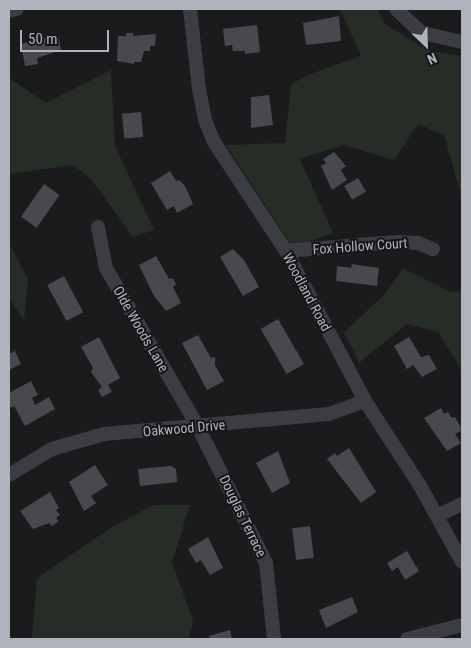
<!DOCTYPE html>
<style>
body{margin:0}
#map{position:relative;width:471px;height:648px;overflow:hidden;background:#1b1b1d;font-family:"Roboto Condensed",sans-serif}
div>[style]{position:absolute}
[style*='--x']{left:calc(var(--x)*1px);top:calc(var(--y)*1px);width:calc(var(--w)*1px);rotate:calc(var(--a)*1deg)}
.green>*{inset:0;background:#252d26}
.building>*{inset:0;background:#48494d;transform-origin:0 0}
.street>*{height:14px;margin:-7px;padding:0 7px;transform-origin:7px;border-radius:7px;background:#3c3d42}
span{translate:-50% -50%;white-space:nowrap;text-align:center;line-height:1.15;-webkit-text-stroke:4px #161618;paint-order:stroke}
.street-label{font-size:14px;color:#afb3bb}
.frame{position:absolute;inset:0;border:10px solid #afb3bb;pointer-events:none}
.north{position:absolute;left:401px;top:20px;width:50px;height:50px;-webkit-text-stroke:4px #161618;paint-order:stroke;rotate:156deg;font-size:14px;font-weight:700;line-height:20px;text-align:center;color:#afb3bb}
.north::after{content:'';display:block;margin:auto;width:18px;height:22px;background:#afb3bb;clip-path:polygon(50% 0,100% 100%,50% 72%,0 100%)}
.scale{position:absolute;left:20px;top:30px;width:89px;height:22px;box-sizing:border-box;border:2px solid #afb3bb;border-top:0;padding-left:6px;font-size:15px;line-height:18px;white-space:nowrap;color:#afb3bb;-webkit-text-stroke:4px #161618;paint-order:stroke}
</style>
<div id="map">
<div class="green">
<i style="clip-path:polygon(340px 9px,377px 9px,385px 24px,427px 50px,462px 56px,462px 198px,444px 135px,418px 124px,394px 160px,344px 145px,300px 159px,333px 233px,293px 248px,226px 145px,285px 143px,291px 85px,305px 76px,361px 56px)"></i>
<i style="clip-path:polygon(111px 70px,115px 146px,154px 230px,133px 237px,91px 179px,73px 165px,9px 174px,9px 78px,46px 103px)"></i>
<i style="clip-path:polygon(9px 243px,28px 279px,24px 321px,9px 298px)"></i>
<i style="clip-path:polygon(403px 268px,451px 292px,462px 291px,462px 371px,438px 332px,407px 324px,359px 363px,344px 332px,384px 295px)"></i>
<i style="clip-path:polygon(153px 505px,190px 505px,172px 562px,193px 621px,189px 639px,32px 639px,37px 578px,109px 529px)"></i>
</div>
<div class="building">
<i style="clip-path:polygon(339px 16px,341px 41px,306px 45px,303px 23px)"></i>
<i style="clip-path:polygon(257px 25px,260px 52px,245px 54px,245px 51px,233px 51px,232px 45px,225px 46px,223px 29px)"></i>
<i style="clip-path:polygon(126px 33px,133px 33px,133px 36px,156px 34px,155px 46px,150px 46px,150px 51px,144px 51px,141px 62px,134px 62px,134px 64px,117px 61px,118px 36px,126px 36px)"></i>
<i style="clip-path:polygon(47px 37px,47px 40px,59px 38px,61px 50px,37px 58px,38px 64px,25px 66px,21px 44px)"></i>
<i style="clip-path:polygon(269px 95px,273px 125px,251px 128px,251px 97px)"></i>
<i style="left:141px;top:112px;width:25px;height:19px;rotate:85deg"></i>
<i style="clip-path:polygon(334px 152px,346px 166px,341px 170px,347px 180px,332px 190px,321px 166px,326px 163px,323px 159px)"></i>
<i style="clip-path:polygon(170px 171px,176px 181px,179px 180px,185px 186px,193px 204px,177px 213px,174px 206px,167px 210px,151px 183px)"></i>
<i style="left:358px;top:178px;width:16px;height:16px;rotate:60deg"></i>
<i style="left:44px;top:184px;width:19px;height:40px;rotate:35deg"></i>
<i style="clip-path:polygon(233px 249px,244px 260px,259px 287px,243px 296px,220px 257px)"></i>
<i style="clip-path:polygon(156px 256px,169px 279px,173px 278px,176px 284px,173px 287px,181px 303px,166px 311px,154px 296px,139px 265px)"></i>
<i style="clip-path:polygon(352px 264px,379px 268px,377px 286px,336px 281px,337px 266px,351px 268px)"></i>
<i style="left:64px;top:276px;width:41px;height:19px;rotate:62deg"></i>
<i style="left:278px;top:319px;width:52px;height:20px;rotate:60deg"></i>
<i style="clip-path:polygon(198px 335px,211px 358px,215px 357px,215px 365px,224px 381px,207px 390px,182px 343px)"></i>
<i style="clip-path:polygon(99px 337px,120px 378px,108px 385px,112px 392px,102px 397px,98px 390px,102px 387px,91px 372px,93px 368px,81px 347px)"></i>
<i style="clip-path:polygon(409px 337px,421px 357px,429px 355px,437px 369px,422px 377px,413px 365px,407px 369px,394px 346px)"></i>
<i style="clip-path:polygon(15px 351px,21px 364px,9px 370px,9px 354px)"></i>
<i style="clip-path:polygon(31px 381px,38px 395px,32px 398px,35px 405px,49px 397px,55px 409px,25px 426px,14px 406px,11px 408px,9px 403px,9px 393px)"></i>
<i style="clip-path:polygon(441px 408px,444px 414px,448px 412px,452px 418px,455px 417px,460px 426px,461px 431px,455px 434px,461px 443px,447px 451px,424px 418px)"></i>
<i style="clip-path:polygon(349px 448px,376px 492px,361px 503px,327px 459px,335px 453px,337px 456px)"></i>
<i style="clip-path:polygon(278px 451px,290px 483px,272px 493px,256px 463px)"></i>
<i style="clip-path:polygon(95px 465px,108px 485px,91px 496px,96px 503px,84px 511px,69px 482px)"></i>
<i style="clip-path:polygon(171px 466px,176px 469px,177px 482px,140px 486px,138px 469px)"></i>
<i style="clip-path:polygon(50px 492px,59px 508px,56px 510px,60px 515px,56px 518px,59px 521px,52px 526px,49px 523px,33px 529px,20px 511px)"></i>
<i style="left:310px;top:526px;width:32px;height:18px;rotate:83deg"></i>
<i style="clip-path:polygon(208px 537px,223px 568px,210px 575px,201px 560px,196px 563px,188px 549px)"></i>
<i style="clip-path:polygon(407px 551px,419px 571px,405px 580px,398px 567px,392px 571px,387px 563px)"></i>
<i style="clip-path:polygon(352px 597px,358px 612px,326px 628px,319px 610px)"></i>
<i style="clip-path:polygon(230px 630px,232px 639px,210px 639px,209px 636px)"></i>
</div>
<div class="street">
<i style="--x:190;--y:9;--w:81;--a:83.6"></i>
<i style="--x:199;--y:89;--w:32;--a:79"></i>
<i style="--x:205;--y:120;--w:24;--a:68"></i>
<i style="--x:214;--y:142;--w:131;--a:56.6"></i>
<i style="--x:286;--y:251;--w:170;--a:62.2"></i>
<i style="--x:365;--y:401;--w:99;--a:57"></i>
<i style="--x:419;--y:484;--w:89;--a:61.1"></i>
<i style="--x:396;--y:9;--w:35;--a:43"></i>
<i style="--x:422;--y:33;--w:41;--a:12.7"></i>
<i style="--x:9;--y:11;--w:8;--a:-14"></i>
<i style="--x:98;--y:227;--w:42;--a:79"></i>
<i style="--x:106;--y:268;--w:184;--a:59.9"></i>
<i style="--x:198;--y:427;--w:152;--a:63.4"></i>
<i style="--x:266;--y:563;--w:76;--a:84"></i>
<i style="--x:286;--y:251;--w:111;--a:-4.6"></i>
<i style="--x:397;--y:242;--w:21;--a:3"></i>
<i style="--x:418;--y:243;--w:16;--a:22"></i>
<i style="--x:9;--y:475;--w:50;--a:-31.2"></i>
<i style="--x:52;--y:449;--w:54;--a:-16.1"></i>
<i style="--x:104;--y:434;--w:226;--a:-5.1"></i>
<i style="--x:329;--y:414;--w:38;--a:-20"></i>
<i style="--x:437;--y:516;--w:28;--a:-26"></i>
<i style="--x:407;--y:639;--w:57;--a:-14.3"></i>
</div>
<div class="street-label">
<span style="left:360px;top:246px;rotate:-4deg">Fox Hollow Court</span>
<span style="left:307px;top:292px;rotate:62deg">Woodland Road</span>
<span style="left:141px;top:329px;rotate:60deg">Olde Woods Lane</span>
<span style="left:184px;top:428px;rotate:-5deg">Oakwood Drive</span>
<span style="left:243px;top:516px;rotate:64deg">Douglas Terrace</span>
</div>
<div class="frame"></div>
<div class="north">N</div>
<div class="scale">50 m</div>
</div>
